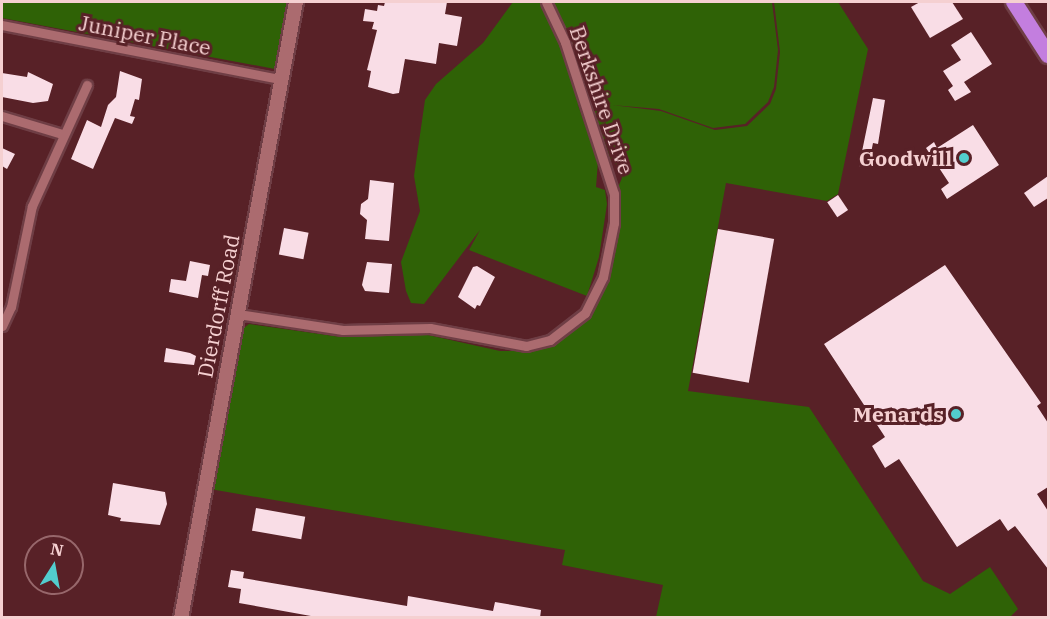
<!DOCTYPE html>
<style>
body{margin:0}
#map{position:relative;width:1050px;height:619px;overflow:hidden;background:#582127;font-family:"IBM Plex Serif",serif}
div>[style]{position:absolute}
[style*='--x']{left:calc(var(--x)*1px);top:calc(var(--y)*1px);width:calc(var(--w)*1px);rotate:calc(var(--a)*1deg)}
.green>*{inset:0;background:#2f6206}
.building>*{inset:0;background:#f9dde6;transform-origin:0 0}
.roads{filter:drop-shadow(2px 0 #6f3e45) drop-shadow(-2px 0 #6f3e45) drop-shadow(0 2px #6f3e45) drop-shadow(0 -2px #6f3e45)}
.street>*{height:9px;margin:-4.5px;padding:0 4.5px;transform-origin:4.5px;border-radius:4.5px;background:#ab6b6f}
.secondary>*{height:14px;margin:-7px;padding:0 7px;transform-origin:7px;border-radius:7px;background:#ab6b6f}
.highway>*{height:16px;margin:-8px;padding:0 8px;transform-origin:8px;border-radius:8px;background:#c37edf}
.dots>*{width:16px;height:16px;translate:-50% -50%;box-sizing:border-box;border:3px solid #582127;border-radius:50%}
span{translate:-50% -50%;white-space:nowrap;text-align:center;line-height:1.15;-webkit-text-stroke:6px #582127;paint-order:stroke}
.street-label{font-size:21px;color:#f5d0d1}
.poi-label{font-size:21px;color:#f5d0d1;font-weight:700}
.right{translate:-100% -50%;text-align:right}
.frame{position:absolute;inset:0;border:3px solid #f5d0d1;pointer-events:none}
.north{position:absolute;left:24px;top:535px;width:60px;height:60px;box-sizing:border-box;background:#582127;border:2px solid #97676b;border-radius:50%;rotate:11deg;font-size:16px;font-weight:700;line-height:24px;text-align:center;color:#f5d0d1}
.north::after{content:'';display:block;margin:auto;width:21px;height:27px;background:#52cdce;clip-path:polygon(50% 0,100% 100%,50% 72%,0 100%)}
</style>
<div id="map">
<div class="green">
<i style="clip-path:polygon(2px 2px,289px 2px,275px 69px,2px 18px)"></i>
<i style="clip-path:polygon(513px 2px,772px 2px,778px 50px,774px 87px,768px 102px,745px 124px,713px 128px,659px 109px,612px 105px,661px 111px,715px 130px,747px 126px,770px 104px,776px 89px,780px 52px,774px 2px,838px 2px,868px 49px,838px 194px,827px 201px,726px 183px,688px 391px,809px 407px,923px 581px,950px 594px,990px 567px,1018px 609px,1009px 618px,656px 617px,663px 585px,562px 565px,565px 550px,210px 489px,240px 331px,249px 324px,341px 337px,419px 333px,500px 351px,527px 351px,553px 344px,579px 327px,595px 308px,614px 247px,619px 185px,622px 178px,618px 166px,611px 160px,590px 102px,578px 105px,598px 161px,596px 187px,605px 190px,607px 204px,599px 257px,587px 296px,469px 250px,480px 230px,424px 304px,411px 303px,406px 291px,401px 262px,420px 211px,414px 176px,425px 100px,436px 84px,483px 43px)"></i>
</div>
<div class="building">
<i style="clip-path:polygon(385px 2px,447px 2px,445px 14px,462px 17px,457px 46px,439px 43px,436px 64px,405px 59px,399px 93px,393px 94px,368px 87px,371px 71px,367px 70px,377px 30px,372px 29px,374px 22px,363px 21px,365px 9px,377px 11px,378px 5px,384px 6px)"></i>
<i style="clip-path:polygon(920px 2px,952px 2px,963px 19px,930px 38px,911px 7px)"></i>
<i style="clip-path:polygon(971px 32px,992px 64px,964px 82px,971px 92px,955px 101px,948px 90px,953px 86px,943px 71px,961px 60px,951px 45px)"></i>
<i style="clip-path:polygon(120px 71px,142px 79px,139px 100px,135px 99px,130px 116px,135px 117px,132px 124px,115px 118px,93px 169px,71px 159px,87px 120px,101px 127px,108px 105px,116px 97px)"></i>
<i style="clip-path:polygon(28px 72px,53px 84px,48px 101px,33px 103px,2px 97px,2px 73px,27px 77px)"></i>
<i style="clip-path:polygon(873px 98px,885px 100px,878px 144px,873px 143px,868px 168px,859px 166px)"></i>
<i style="clip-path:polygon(973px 125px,999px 165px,947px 199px,941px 189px,949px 183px,926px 148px,934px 142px,937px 148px)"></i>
<i style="clip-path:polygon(2px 148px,15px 154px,7px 169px,2px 166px)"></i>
<i style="clip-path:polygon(1048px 176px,1048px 198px,1034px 207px,1024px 193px)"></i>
<i style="clip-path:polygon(370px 180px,394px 183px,389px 241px,365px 239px,367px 220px,360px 214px,361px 204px,368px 199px)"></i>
<i style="left:838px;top:195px;width:18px;height:13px;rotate:56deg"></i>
<i style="left:284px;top:228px;width:25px;height:27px;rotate:11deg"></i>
<i style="left:718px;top:229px;width:57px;height:146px;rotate:10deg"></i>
<i style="clip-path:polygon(190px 261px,210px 265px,208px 276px,202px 275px,198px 298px,169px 292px,171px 279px,186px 281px)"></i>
<i style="clip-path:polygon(367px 262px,392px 264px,389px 293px,365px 291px,362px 285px)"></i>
<i style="clip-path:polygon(945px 265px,1041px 403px,1037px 406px,1048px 423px,1048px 487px,1037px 494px,1048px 511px,1048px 569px,1015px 526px,1008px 531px,1000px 519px,957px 547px,899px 459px,885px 468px,872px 446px,885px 437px,824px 344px)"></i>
<i style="clip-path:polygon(477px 266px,495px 277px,480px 306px,477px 305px,475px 309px,458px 297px,473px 267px)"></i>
<i style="clip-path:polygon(166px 348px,190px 353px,196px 356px,194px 365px,164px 362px)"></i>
<i style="clip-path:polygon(113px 483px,165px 492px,167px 504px,160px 525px,120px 521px,121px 518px,108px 515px)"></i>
<i style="left:256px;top:508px;width:50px;height:23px;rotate:10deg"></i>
<i style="clip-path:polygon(231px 570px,244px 572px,243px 578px,407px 606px,408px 596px,493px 611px,495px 602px,541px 610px,540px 618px,322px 618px,239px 603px,241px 589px,228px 587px)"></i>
</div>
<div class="roads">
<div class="street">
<i style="--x:2;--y:25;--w:284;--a:11"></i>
<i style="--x:2;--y:116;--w:63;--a:16.7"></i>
<i style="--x:238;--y:314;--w:106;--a:8.7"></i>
<i style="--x:343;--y:330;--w:87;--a:-1.3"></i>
<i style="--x:430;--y:328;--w:98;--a:10.6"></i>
<i style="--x:526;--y:346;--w:25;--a:-14"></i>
<i style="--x:550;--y:340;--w:44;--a:-37.6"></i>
<i style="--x:585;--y:313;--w:40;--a:-63.4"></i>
<i style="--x:603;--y:277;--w:55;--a:-78.5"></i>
<i style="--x:614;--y:223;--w:29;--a:-90"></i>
<i style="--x:614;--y:194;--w:160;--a:-107.9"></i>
<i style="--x:565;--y:42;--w:44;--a:-115.4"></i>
<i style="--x:2;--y:326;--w:21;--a:-65"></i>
<i style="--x:11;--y:307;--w:103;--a:-78.3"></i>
<i style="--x:32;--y:206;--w:133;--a:-65.6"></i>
</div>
<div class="secondary">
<i style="--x:181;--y:618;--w:627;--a:-79.43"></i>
</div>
<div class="highway">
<i style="--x:1014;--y:2;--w:63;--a:57.3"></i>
</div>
</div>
<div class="dots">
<i style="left:964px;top:158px;background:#52cdce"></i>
<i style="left:956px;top:414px;background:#52cdce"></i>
</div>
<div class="street-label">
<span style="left:145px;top:35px;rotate:11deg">Juniper Place</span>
<span style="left:602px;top:100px;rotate:71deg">Berkshire Drive</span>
<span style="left:218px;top:306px;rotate:-79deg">Dierdorff Road</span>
</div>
<div class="poi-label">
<span class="right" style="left:952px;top:158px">Goodwill</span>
<span class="right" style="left:944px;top:414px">Menards</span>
</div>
<div class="frame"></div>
<div class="north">N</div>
</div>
